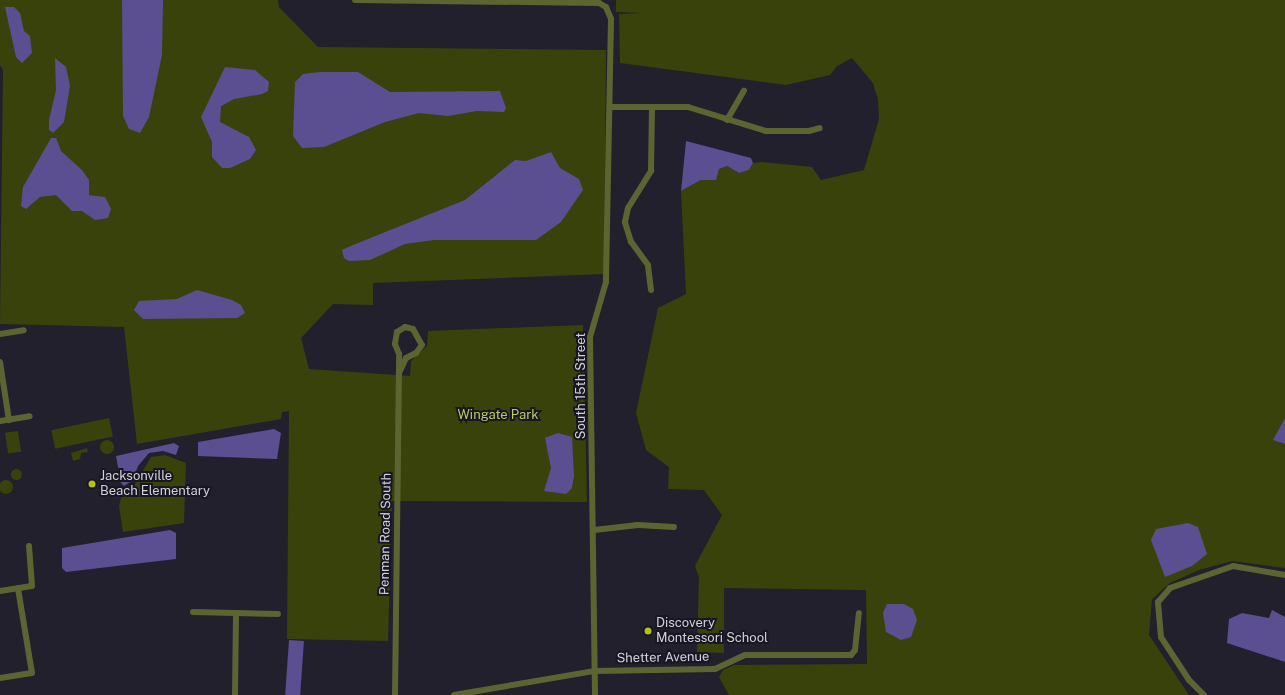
<!DOCTYPE html>
<style>
body{margin:0}
#map{position:relative;width:1285px;height:695px;overflow:hidden;background:#21202c;font-family:"Public Sans",sans-serif}
div>[style]{position:absolute}
[style*='--x']{left:calc(var(--x)*1px);top:calc(var(--y)*1px);width:calc(var(--w)*1px);rotate:calc(var(--a)*1deg)}
.green>*{inset:0;background:#3a420c;transform-origin:0 0}
.round{border-radius:50%}
.water>*{inset:0;background:#5b4e91;transform-origin:0 0}
.street>*{height:6px;margin:-3px;padding:0 3px;transform-origin:3px;border-radius:3px;background:#5c6532}
.dots>*{width:11px;height:11px;translate:-50% -50%;box-sizing:border-box;border:2px solid #181622;border-radius:50%}
span{translate:-50% -50%;white-space:nowrap;text-align:center;line-height:1.15;-webkit-text-stroke:4px #181622;paint-order:stroke}
.street-label{font-size:13px;color:#d2d1da}
.park-label{font-size:13px;color:#bacc5e}
.poi-label{font-size:13px;color:#d2d1da}
.left{translate:0 -50%;text-align:left}
</style>
<div id="map">
<div class="green">
<i style="clip-path:polygon(0 0,278px 0,279px 7px,318px 47px,606px 50px,604px 274px,373px 283px,373px 305px,333px 304px,301px 338px,309px 369px,410px 376px,411px 361px,427px 346px,428px 331px,583px 325px,587px 502px,392px 501px,388px 641px,287px 639px,289px 411px,282px 412px,281px 419px,137px 444px,124px 327px,0 324px,3px 70px,0 65px)"></i>
<i style="clip-path:polygon(616px 0,1285px 0,1285px 418px,1274px 440px,1285px 444px,1285px 568px,1232px 561px,1199px 570px,1170px 583px,1152px 599px,1149px 635px,1189px 695px,729px 695px,719px 677px,723px 670px,734px 665px,867px 664px,866px 590px,724px 588px,724px 653px,697px 652px,699px 577px,695px 566px,722px 515px,704px 490px,668px 489px,669px 467px,646px 450px,636px 413px,658px 308px,686px 294px,681px 191px,701px 180px,716px 180px,719px 169px,727px 166px,739px 173px,749px 170px,753px 163px,762px 162px,812px 167px,821px 180px,864px 170px,879px 119px,878px 100px,873px 83px,852px 58px,837px 66px,830px 75px,786px 85px,620px 63px,619px 14px,643px 13px,616px 12px)"></i>
<i style="left:109px;top:418px;width:19px;height:59px;rotate:78deg"></i>
<i style="left:18px;top:431px;width:21px;height:13px;rotate:82deg"></i>
<i class="round" style="left:100px;top:440px;width:14px;height:14px"></i>
<i style="clip-path:polygon(87px 448px,88px 452px,81px 453px,80px 459px,73px 461px,71px 453px)"></i>
<i style="clip-path:polygon(165px 455px,186px 463px,184px 523px,123px 532px,119px 506px,123px 490px,134px 486px,151px 457px)"></i>
<i class="round" style="left:10.5px;top:468.5px;width:11px;height:11px"></i>
<i class="round" style="left:-1px;top:480px;width:14px;height:14px"></i>
</div>
<div class="water">
<i style="clip-path:polygon(122px 0,163px 0,162px 55px,149px 117px,140px 133px,129px 129px,123px 116px)"></i>
<i style="clip-path:polygon(5px 7px,14px 7px,20px 13px,24px 31px,30px 36px,32px 53px,22px 63px,16px 57px)"></i>
<i style="clip-path:polygon(55px 58px,66px 67px,70px 86px,64px 122px,53px 133px,49px 130px,49px 120px,56px 90px)"></i>
<i style="clip-path:polygon(225px 67px,255px 70px,269px 82px,268px 91px,262px 94px,234px 99px,221px 106px,220px 122px,249px 137px,256px 150px,250px 159px,230px 168px,222px 168px,212px 157px,212px 142px,201px 117px)"></i>
<i style="clip-path:polygon(320px 72px,358px 72px,390px 92px,500px 91px,506px 108px,504px 112px,477px 111px,448px 116px,419px 113px,385px 122px,324px 147px,302px 148px,293px 136px,295px 82px,303px 74px)"></i>
<i style="clip-path:polygon(51px 138px,56px 138px,61px 151px,82px 170px,89px 180px,89px 195px,105px 197px,111px 209px,108px 218px,95px 220px,82px 211px,72px 211px,56px 195px,40px 197px,26px 209px,21px 206px,23px 187px)"></i>
<i style="clip-path:polygon(686px 141px,751px 158px,753px 163px,749px 170px,739px 173px,727px 166px,719px 169px,716px 180px,701px 180px,681px 191px)"></i>
<i style="clip-path:polygon(551px 152px,560px 168px,579px 179px,583px 190px,561px 222px,536px 240px,434px 240px,405px 244px,370px 260px,349px 261px,344px 258px,342px 250px,353px 245px,465px 200px,515px 160px,526px 161px)"></i>
<i style="clip-path:polygon(197px 290px,232px 300px,241px 305px,245px 313px,237px 318px,143px 319px,134px 310px,139px 301px,177px 299px)"></i>
<i style="clip-path:polygon(1285px 418px,1285px 444px,1273px 440px)"></i>
<i style="clip-path:polygon(274px 429px,281px 433px,277px 459px,198px 456px,198px 442px)"></i>
<i style="clip-path:polygon(558px 433px,572px 437px,574px 476px,572px 488px,566px 494px,544px 491px,551px 468px,545px 438px)"></i>
<i style="clip-path:polygon(174px 443px,179px 446px,176px 455px,163px 451px,149px 453px,138px 466px,133px 480px,124px 486px,121px 483px,116px 456px)"></i>
<i style="clip-path:polygon(1188px 523px,1198px 527px,1207px 554px,1192px 566px,1165px 577px,1151px 540px,1156px 529px)"></i>
<i style="clip-path:polygon(170px 530px,176px 533px,176px 559px,66px 572px,62px 568px,62px 548px)"></i>
<i style="clip-path:polygon(887px 604px,904px 604px,913px 609px,917px 620px,911px 637px,901px 640px,886px 632px,883px 613px)"></i>
<i style="clip-path:polygon(1272px 610px,1285px 617px,1285px 662px,1227px 643px,1229px 619px,1242px 613px,1269px 618px)"></i>
<i style="left:289px;top:640px;width:15px;height:55px;rotate:4deg"></i>
</div>
<div class="street">
<i style="--x:355;--y:0;--w:244;--a:0.7"></i>
<i style="--x:599;--y:3;--w:8;--a:30"></i>
<i style="--x:606;--y:7;--w:13;--a:67"></i>
<i style="--x:611;--y:19;--w:263;--a:91.1"></i>
<i style="--x:606;--y:282;--w:57;--a:106.2"></i>
<i style="--x:590;--y:337;--w:358;--a:89.2"></i>
<i style="--x:611;--y:107;--w:77;--a:0"></i>
<i style="--x:688;--y:107;--w:82;--a:17.1"></i>
<i style="--x:766;--y:131;--w:43;--a:0"></i>
<i style="--x:809;--y:131;--w:11;--a:-15"></i>
<i style="--x:727;--y:120;--w:34;--a:-60"></i>
<i style="--x:651;--y:290;--w:25;--a:-97"></i>
<i style="--x:648;--y:265;--w:29;--a:-126"></i>
<i style="--x:631;--y:242;--w:21;--a:-107"></i>
<i style="--x:625;--y:222;--w:14;--a:-78"></i>
<i style="--x:628;--y:208;--w:44;--a:-58.1"></i>
<i style="--x:651;--y:171;--w:62;--a:-89.1"></i>
<i style="--x:0;--y:334;--w:24;--a:-9"></i>
<i style="--x:0;--y:362;--w:59;--a:81.2"></i>
<i style="--x:0;--y:421;--w:30;--a:-9"></i>
<i style="--x:594;--y:530;--w:44;--a:-6.5"></i>
<i style="--x:638;--y:525;--w:36;--a:3"></i>
<i style="--x:0;--y:591;--w:32;--a:-9"></i>
<i style="--x:32;--y:586;--w:40;--a:-94.3"></i>
<i style="--x:193;--y:612;--w:85;--a:1.3"></i>
<i style="--x:0;--y:678;--w:32;--a:-9"></i>
<i style="--x:32;--y:673;--w:86;--a:-99.4"></i>
<i style="--x:235;--y:695;--w:82;--a:-89.3"></i>
<i style="--x:395;--y:695;--w:341;--a:-89.3"></i>
<i style="--x:399;--y:354;--w:11;--a:-112"></i>
<i style="--x:395;--y:344;--w:12;--a:-81"></i>
<i style="--x:397;--y:332;--w:9;--a:-32"></i>
<i style="--x:405;--y:327;--w:8;--a:14"></i>
<i style="--x:413;--y:329;--w:18;--a:61"></i>
<i style="--x:422;--y:345;--w:10;--a:127"></i>
<i style="--x:416;--y:353;--w:11;--a:153"></i>
<i style="--x:406;--y:358;--w:17;--a:115"></i>
<i style="--x:454;--y:695;--w:143;--a:-9.7"></i>
<i style="--x:595;--y:671;--w:120;--a:-1"></i>
<i style="--x:715;--y:669;--w:33;--a:-25"></i>
<i style="--x:745;--y:655;--w:106;--a:0"></i>
<i style="--x:851;--y:655;--w:6;--a:-51"></i>
<i style="--x:855;--y:650;--w:37;--a:-84"></i>
<i style="--x:1204;--y:695;--w:21;--a:-135"></i>
<i style="--x:1189;--y:680;--w:51;--a:-123.1"></i>
<i style="--x:1161;--y:637;--w:35;--a:-95"></i>
<i style="--x:1158;--y:602;--w:18;--a:-49"></i>
<i style="--x:1170;--y:588;--w:67;--a:-19.2"></i>
<i style="--x:1233;--y:566;--w:53;--a:9.8"></i>
</div>
<div class="dots">
<i style="left:92px;top:484px;background:#afc506"></i>
<i style="left:648px;top:631px;background:#afc506"></i>
</div>
<div class="street-label">
<span style="left:581px;top:386px;rotate:-90deg">South 15th Street</span>
<span style="left:386px;top:534px;rotate:-89deg">Penman Road South</span>
<span style="left:663px;top:658px;rotate:-1deg">Shetter Avenue</span>
</div>
<div class="park-label">
<span style="left:498px;top:415px">Wingate Park</span>
</div>
<div class="poi-label">
<span class="left" style="left:100px;top:484px">Jacksonville<br>Beach Elementary</span>
<span class="left" style="left:656px;top:631px">Discovery<br>Montessori School</span>
</div>
</div>
